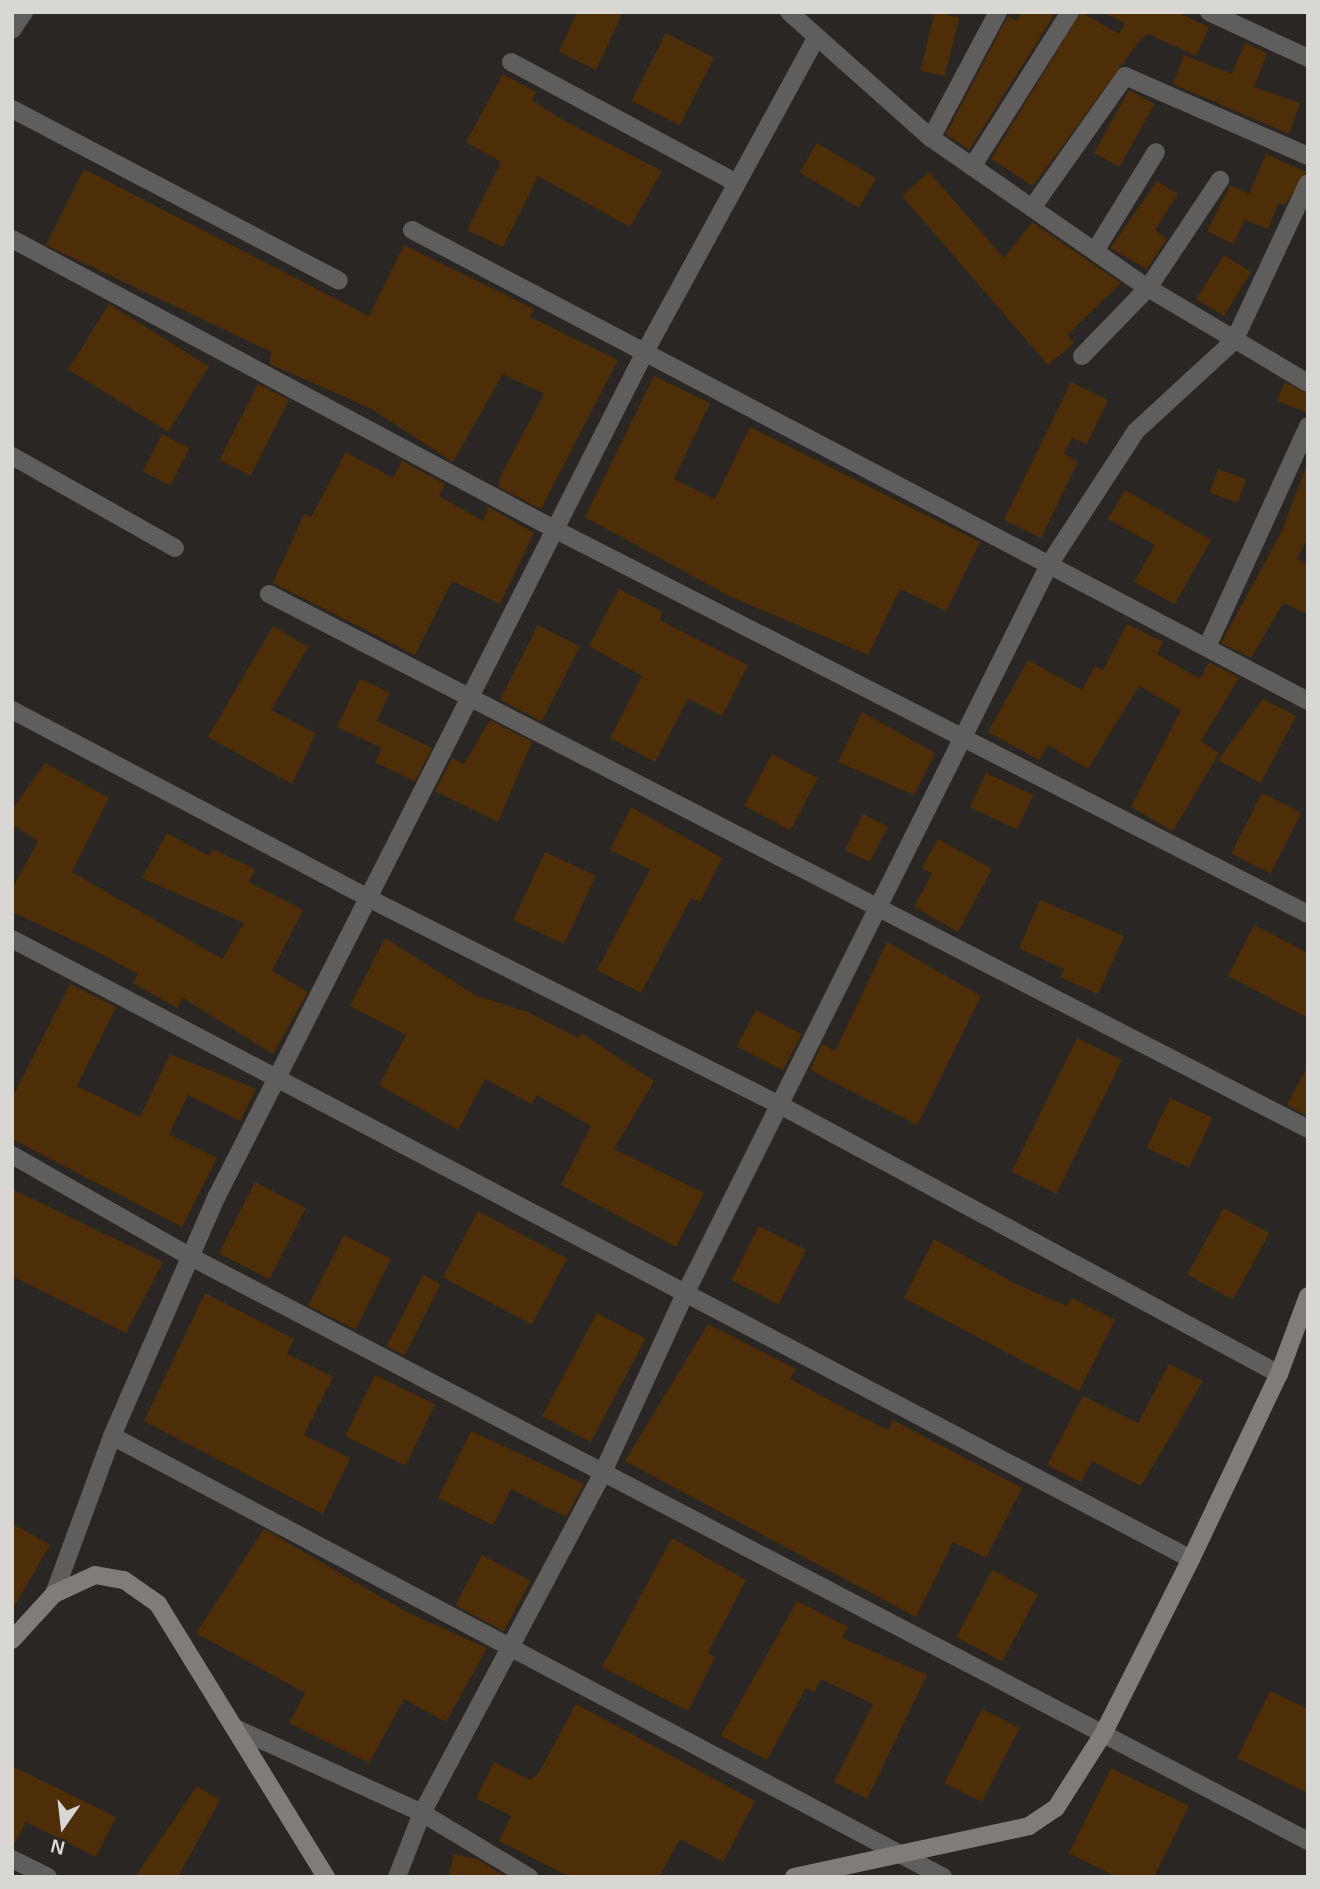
<!DOCTYPE html>
<style>
body{margin:0}
#map{position:relative;width:1320px;height:1889px;overflow:hidden;background:#2a2623;font-family:Helvetica,sans-serif}
div>[style]{position:absolute}
[style*='--x']{left:calc(var(--x)*1px);top:calc(var(--y)*1px);width:calc(var(--w)*1px);rotate:calc(var(--a)*1deg)}
.building>*{inset:0;background:#4e2e08;transform-origin:0 0}
.street>*{height:18px;margin:-9px;padding:0 9px;transform-origin:9px;border-radius:9px;background:#605e5c}
.secondary>*{height:18px;margin:-9px;padding:0 9px;transform-origin:9px;border-radius:9px;background:#7f7c79}
span{translate:-50% -50%;white-space:nowrap;text-align:center;line-height:1.15;-webkit-text-stroke:5px #2a2623;paint-order:stroke}
.frame{position:absolute;inset:0;border:14px solid #d9d7d4;pointer-events:none}
.north{position:absolute;left:28px;top:1791px;width:70px;height:70px;-webkit-text-stroke:5px #2a2623;paint-order:stroke;rotate:194deg;font-size:19px;font-weight:700;line-height:28px;text-align:center;color:#d9d7d4}
.north::after{content:'';display:block;margin:auto;width:24px;height:32px;background:#d9d7d4;clip-path:polygon(50% 0,100% 100%,50% 72%,0 100%)}
</style>
<div id="map">
<div class="building">
<i style="clip-path:polygon(577px 12px,623px 12px,596px 70px,559px 52px)"></i>
<i style="left:935px;top:12px;width:25px;height:60px;rotate:14deg"></i>
<i style="clip-path:polygon(1022px 12px,1056px 12px,969px 150px,946px 134px,1008px 16px,1016px 21px)"></i>
<i style="clip-path:polygon(1081px 12px,1119px 34px,1125px 23px,1102px 12px,1176px 12px,1209px 27px,1196px 56px,1148px 34px,1140px 40px,1033px 186px,991px 159px)"></i>
<i style="left:666px;top:33px;width:54px;height:76px;rotate:27deg"></i>
<i style="clip-path:polygon(1245px 43px,1267px 53px,1254px 87px,1300px 103px,1289px 134px,1173px 84px,1184px 55px,1232px 74px)"></i>
<i style="clip-path:polygon(503px 74px,536px 92px,532px 100px,563px 120px,662px 171px,630px 227px,538px 176px,503px 247px,467px 230px,501px 162px,466px 142px)"></i>
<i style="left:1129px;top:90px;width:29px;height:72px;rotate:29deg"></i>
<i style="left:817px;top:143px;width:69px;height:34px;rotate:31deg"></i>
<i style="clip-path:polygon(1266px 154px,1306px 172px,1285px 205px,1279px 203px,1268px 229px,1245px 220px,1233px 244px,1207px 231px,1230px 185px,1249px 194px)"></i>
<i style="clip-path:polygon(84px 169px,369px 316px,404px 245px,534px 309px,530px 317px,618px 360px,541px 509px,499px 487px,499px 479px,544px 394px,503px 374px,453px 462px,370px 408px,270px 364px,271px 352px,46px 245px)"></i>
<i style="clip-path:polygon(929px 172px,1004px 258px,1032px 222px,1121px 283px,1067px 335px,1074px 343px,1048px 365px,902px 196px)"></i>
<i style="clip-path:polygon(1157px 181px,1178px 194px,1155px 230px,1167px 239px,1147px 269px,1110px 248px)"></i>
<i style="left:1224px;top:255px;width:32px;height:52px;rotate:32deg"></i>
<i style="left:109px;top:304px;width:118px;height:77px;rotate:32deg"></i>
<i style="clip-path:polygon(654px 376px,710px 403px,674px 479px,715px 499px,750px 427px,980px 542px,946px 611px,900px 589px,868px 655px,729px 596px,585px 517px)"></i>
<i style="clip-path:polygon(1071px 382px,1108px 400px,1087px 444px,1072px 438px,1064px 454px,1078px 462px,1041px 538px,1004px 520px)"></i>
<i style="clip-path:polygon(1285px 382px,1308px 394px,1308px 413px,1277px 401px)"></i>
<i style="left:258px;top:384px;width:35px;height:85px;rotate:27deg"></i>
<i style="left:162px;top:434px;width:31px;height:42px;rotate:27deg"></i>
<i style="clip-path:polygon(346px 452px,393px 478px,402px 461px,445px 484px,439px 496px,483px 521px,489px 507px,534px 533px,500px 604px,452px 581px,415px 655px,273px 583px,304px 514px,311px 517px)"></i>
<i style="clip-path:polygon(1308px 461px,1308px 537px,1297px 559px,1308px 564px,1308px 614px,1283px 603px,1251px 658px,1221px 643px,1282px 531px)"></i>
<i style="left:1218px;top:469px;width:30px;height:25px;rotate:20deg"></i>
<i style="clip-path:polygon(1125px 490px,1211px 540px,1175px 604px,1134px 582px,1155px 545px,1108px 519px)"></i>
<i style="clip-path:polygon(619px 589px,663px 612px,659px 620px,748px 665px,722px 716px,688px 699px,655px 762px,610px 738px,642px 676px,589px 646px)"></i>
<i style="clip-path:polygon(1127px 624px,1163px 642px,1157px 654px,1200px 679px,1209px 662px,1239px 678px,1201px 741px,1219px 753px,1173px 831px,1131px 807px,1181px 710px,1139px 686px,1088px 769px,1048px 745px,1039px 760px,988px 732px,1028px 660px,1082px 690px,1095px 666px,1103px 670px)"></i>
<i style="left:538px;top:625px;width:47px;height:84px;rotate:27deg"></i>
<i style="clip-path:polygon(273px 626px,308px 647px,271px 710px,316px 733px,292px 784px,208px 737px)"></i>
<i style="clip-path:polygon(360px 679px,390px 693px,377px 721px,432px 748px,415px 781px,375px 762px,382px 748px,337px 727px)"></i>
<i style="clip-path:polygon(1263px 699px,1296px 716px,1261px 783px,1218px 760px)"></i>
<i style="clip-path:polygon(862px 712px,935px 753px,914px 795px,838px 762px)"></i>
<i style="clip-path:polygon(490px 720px,532px 742px,498px 822px,435px 791px,452px 758px,464px 764px)"></i>
<i style="left:772px;top:754px;width:52px;height:59px;rotate:28deg"></i>
<i style="clip-path:polygon(45px 763px,109px 798px,72px 872px,222px 959px,244px 923px,142px 878px,167px 833px,209px 856px,212px 849px,255px 869px,249px 882px,303px 910px,272px 971px,308px 992px,273px 1054px,183px 998px,177px 1008px,133px 983px,138px 974px,92px 949px,12px 912px,12px 889px,38px 841px,12px 824px,12px 810px)"></i>
<i style="left:986px;top:773px;width:52px;height:38px;rotate:25deg"></i>
<i style="left:1262px;top:793px;width:44px;height:68px;rotate:27deg"></i>
<i style="clip-path:polygon(631px 807px,722px 858px,700px 902px,691px 898px,641px 993px,597px 970px,650px 869px,610px 850px)"></i>
<i style="left:863px;top:814px;width:28px;height:40px;rotate:27deg"></i>
<i style="clip-path:polygon(938px 839px,992px 869px,958px 932px,914px 907px,932px 874px,922px 868px)"></i>
<i style="left:545px;top:852px;width:56px;height:75px;rotate:25deg"></i>
<i style="clip-path:polygon(1040px 900px,1124px 936px,1098px 994px,1060px 977px,1064px 969px,1019px 948px)"></i>
<i style="clip-path:polygon(1254px 925px,1308px 953px,1308px 1018px,1228px 976px)"></i>
<i style="clip-path:polygon(385px 938px,477px 996px,528px 1012px,578px 1038px,581px 1033px,654px 1081px,614px 1149px,704px 1193px,676px 1247px,561px 1185px,591px 1126px,537px 1095px,532px 1104px,485px 1079px,458px 1130px,379px 1085px,406px 1035px,350px 1006px)"></i>
<i style="clip-path:polygon(887px 942px,981px 996px,917px 1125px,810px 1070px,822px 1044px,835px 1051px)"></i>
<i style="clip-path:polygon(70px 984px,116px 1007px,77px 1086px,140px 1117px,170px 1054px,256px 1089px,240px 1121px,188px 1095px,169px 1134px,217px 1158px,182px 1227px,12px 1139px,12px 1098px)"></i>
<i style="left:756px;top:1010px;width:52px;height:41px;rotate:28deg"></i>
<i style="left:1077px;top:1038px;width:50px;height:149px;rotate:26deg"></i>
<i style="clip-path:polygon(1308px 1065px,1308px 1116px,1287px 1105px)"></i>
<i style="left:1170px;top:1098px;width:47px;height:55px;rotate:25deg"></i>
<i style="left:255px;top:1182px;width:57px;height:80px;rotate:27deg"></i>
<i style="clip-path:polygon(12px 1189px,163px 1262px,126px 1333px,12px 1276px)"></i>
<i style="left:1224px;top:1208px;width:52px;height:76px;rotate:29deg"></i>
<i style="left:478px;top:1211px;width:101px;height:75px;rotate:28deg"></i>
<i style="left:759px;top:1226px;width:53px;height:61px;rotate:27deg"></i>
<i style="left:344px;top:1235px;width:53px;height:79px;rotate:27deg"></i>
<i style="clip-path:polygon(934px 1239px,1020px 1286px,1067px 1306px,1072px 1298px,1115px 1320px,1079px 1391px,904px 1298px)"></i>
<i style="left:423px;top:1275px;width:20px;height:80px;rotate:27deg"></i>
<i style="clip-path:polygon(205px 1293px,294px 1339px,287px 1354px,333px 1377px,304px 1435px,350px 1458px,323px 1514px,144px 1421px)"></i>
<i style="left:597px;top:1313px;width:55px;height:117px;rotate:28deg"></i>
<i style="clip-path:polygon(708px 1324px,796px 1369px,790px 1379px,846px 1409px,888px 1430px,893px 1420px,1022px 1488px,986px 1558px,953px 1542px,916px 1617px,625px 1461px)"></i>
<i style="clip-path:polygon(1169px 1364px,1203px 1381px,1141px 1486px,1092px 1461px,1081px 1482px,1047px 1465px,1083px 1396px,1138px 1423px)"></i>
<i style="left:375px;top:1375px;width:67px;height:68px;rotate:26deg"></i>
<i style="clip-path:polygon(471px 1431px,584px 1484px,566px 1517px,511px 1489px,493px 1525px,438px 1498px)"></i>
<i style="clip-path:polygon(12px 1523px,50px 1545px,12px 1610px)"></i>
<i style="clip-path:polygon(264px 1529px,407px 1612px,487px 1648px,446px 1722px,404px 1699px,369px 1763px,289px 1723px,305px 1693px,196px 1633px)"></i>
<i style="clip-path:polygon(672px 1538px,746px 1580px,708px 1653px,715px 1657px,688px 1711px,602px 1667px)"></i>
<i style="left:482px;top:1555px;width:55px;height:57px;rotate:28deg"></i>
<i style="left:992px;top:1570px;width:52px;height:76px;rotate:28deg"></i>
<i style="clip-path:polygon(797px 1601px,848px 1627px,842px 1638px,927px 1675px,867px 1799px,834px 1782px,873px 1704px,821px 1679px,814px 1692px,806px 1688px,767px 1760px,721px 1736px)"></i>
<i style="clip-path:polygon(1270px 1691px,1308px 1709px,1308px 1793px,1237px 1758px)"></i>
<i style="clip-path:polygon(576px 1704px,755px 1801px,723px 1862px,680px 1839px,659px 1877px,570px 1877px,499px 1841px,511px 1816px,476px 1798px,494px 1762px,530px 1780px,538px 1774px)"></i>
<i style="left:982px;top:1709px;width:42px;height:83px;rotate:27deg"></i>
<i style="clip-path:polygon(12px 1766px,116px 1817px,96px 1857px,26px 1822px,12px 1848px)"></i>
<i style="clip-path:polygon(1111px 1768px,1189px 1806px,1154px 1877px,1116px 1877px,1069px 1853px)"></i>
<i style="clip-path:polygon(197px 1786px,220px 1800px,178px 1877px,135px 1877px)"></i>
<i style="clip-path:polygon(454px 1854px,477px 1859px,506px 1877px,448px 1877px)"></i>
</div>
<div class="street">
<i style="--x:789;--y:12;--w:190;--a:41.6"></i>
<i style="--x:931;--y:138;--w:264;--a:34.7"></i>
<i style="--x:1148;--y:288;--w:186;--a:30.7"></i>
<i style="--x:1209;--y:12;--w:109;--a:24.9"></i>
<i style="--x:12;--y:30;--w:22;--a:-56"></i>
<i style="--x:511;--y:62;--w:254;--a:28.2"></i>
<i style="--x:12;--y:109;--w:369;--a:27.7"></i>
<i style="--x:931;--y:138;--w:143;--a:-62"></i>
<i style="--x:972;--y:167;--w:183;--a:-57.7"></i>
<i style="--x:1032;--y:208;--w:161;--a:-54.8"></i>
<i style="--x:1125;--y:76;--w:200;--a:23.6"></i>
<i style="--x:412;--y:230;--w:1012;--a:27.73"></i>
<i style="--x:12;--y:239;--w:615;--a:28.15"></i>
<i style="--x:554;--y:529;--w:847;--a:27.05"></i>
<i style="--x:1095;--y:251;--w:116;--a:-58.4"></i>
<i style="--x:1082;--y:356;--w:95;--a:-45.9"></i>
<i style="--x:1148;--y:288;--w:130;--a:-56.3"></i>
<i style="--x:12;--y:456;--w:187;--a:29.4"></i>
<i style="--x:269;--y:594;--w:1169;--a:27.24"></i>
<i style="--x:1207;--y:647;--w:243;--a:-65.4"></i>
<i style="--x:12;--y:710;--w:405;--a:27.8"></i>
<i style="--x:370;--y:899;--w:459;--a:26.7"></i>
<i style="--x:780;--y:1105;--w:567;--a:28.33"></i>
<i style="--x:12;--y:939;--w:1332;--a:27.74"></i>
<i style="--x:12;--y:1155;--w:206;--a:29.7"></i>
<i style="--x:191;--y:1257;--w:1260;--a:27.6"></i>
<i style="--x:112;--y:1436;--w:941;--a:27.95"></i>
<i style="--x:54;--y:1594;--w:168;--a:-69.8"></i>
<i style="--x:112;--y:1436;--w:262;--a:-66.4"></i>
<i style="--x:217;--y:1196;--w:949;--a:-63.11"></i>
<i style="--x:646;--y:350;--w:355;--a:-61.4"></i>
<i style="--x:235;--y:1728;--w:205;--a:24.4"></i>
<i style="--x:422;--y:1813;--w:125;--a:30.9"></i>
<i style="--x:12;--y:1859;--w:40;--a:26.6"></i>
<i style="--x:397;--y:1877;--w:69;--a:-68.7"></i>
<i style="--x:422;--y:1813;--w:386;--a:-62"></i>
<i style="--x:603;--y:1472;--w:196;--a:-65.3"></i>
<i style="--x:685;--y:1294;--w:817;--a:-63.47"></i>
<i style="--x:1050;--y:563;--w:158;--a:-56.9"></i>
<i style="--x:1136;--y:431;--w:133;--a:-42.6"></i>
<i style="--x:1234;--y:341;--w:174;--a:-64.9"></i>
</div>
<div class="secondary">
<i style="--x:12;--y:1640;--w:62;--a:-47.6"></i>
<i style="--x:54;--y:1594;--w:45;--a:-24.9"></i>
<i style="--x:95;--y:1575;--w:29;--a:10"></i>
<i style="--x:124;--y:1580;--w:42;--a:35.2"></i>
<i style="--x:158;--y:1604;--w:321;--a:58.4"></i>
<i style="--x:794;--y:1877;--w:240;--a:-12.2"></i>
<i style="--x:1029;--y:1826;--w:32;--a:-34"></i>
<i style="--x:1056;--y:1808;--w:88;--a:-57.6"></i>
<i style="--x:1103;--y:1734;--w:196;--a:-63.3"></i>
<i style="--x:1191;--y:1559;--w:205;--a:-64.6"></i>
<i style="--x:1279;--y:1374;--w:83;--a:-69.6"></i>
</div>
<div class="frame"></div>
<div class="north">N</div>
</div>
